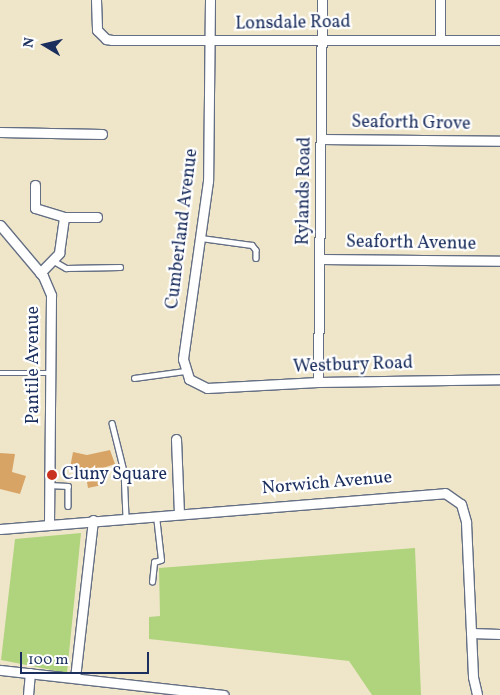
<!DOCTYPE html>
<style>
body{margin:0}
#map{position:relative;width:500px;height:695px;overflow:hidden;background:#efe6ca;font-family:Vollkorn,serif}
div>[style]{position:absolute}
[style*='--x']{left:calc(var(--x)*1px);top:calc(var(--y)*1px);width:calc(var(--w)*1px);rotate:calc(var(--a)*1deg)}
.green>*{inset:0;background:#b0d47d}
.building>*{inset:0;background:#d8a465}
.roads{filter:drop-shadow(1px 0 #656f84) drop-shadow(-1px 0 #656f84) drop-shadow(0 1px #656f84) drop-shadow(0 -1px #656f84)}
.lane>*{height:4.5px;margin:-2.25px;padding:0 2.25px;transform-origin:2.25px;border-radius:2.25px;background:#fff}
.street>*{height:9px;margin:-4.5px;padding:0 4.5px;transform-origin:4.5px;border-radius:4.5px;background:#fff}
.dots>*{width:14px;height:14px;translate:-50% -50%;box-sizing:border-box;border:2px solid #fff;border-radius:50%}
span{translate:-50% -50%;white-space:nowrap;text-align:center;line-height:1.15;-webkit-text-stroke:4.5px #fff;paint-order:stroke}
.street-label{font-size:18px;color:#1b2f5e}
.poi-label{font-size:18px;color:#1b2f5e}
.left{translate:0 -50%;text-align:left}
.north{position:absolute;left:20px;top:20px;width:50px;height:50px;-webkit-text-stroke:4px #fff;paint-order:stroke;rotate:279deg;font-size:14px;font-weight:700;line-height:20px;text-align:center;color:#1b2f5e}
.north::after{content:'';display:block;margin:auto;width:18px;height:22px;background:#1b2f5e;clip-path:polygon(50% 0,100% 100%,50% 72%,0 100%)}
.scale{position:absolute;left:20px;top:652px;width:129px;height:22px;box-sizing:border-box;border:2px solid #1b2f5e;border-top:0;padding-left:6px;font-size:15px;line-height:18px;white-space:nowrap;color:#1b2f5e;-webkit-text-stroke:4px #fff;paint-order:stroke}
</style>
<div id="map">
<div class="green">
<i style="clip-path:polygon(81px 533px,67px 673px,1px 660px,15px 539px)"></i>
<i style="clip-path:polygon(415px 548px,421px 695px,372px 695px,349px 661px,149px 639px,149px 617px,160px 616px,159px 568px)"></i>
</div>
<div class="building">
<i style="clip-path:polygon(110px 450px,115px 464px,100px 469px,102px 485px,88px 488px,85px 470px,70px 468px,73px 452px,87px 455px)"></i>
<i style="clip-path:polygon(0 453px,15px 454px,12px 472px,26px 476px,20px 494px,0 489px)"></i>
</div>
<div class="roads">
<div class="lane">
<i style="--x:201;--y:238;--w:51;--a:7.8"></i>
<i style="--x:252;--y:245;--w:6;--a:51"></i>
<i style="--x:256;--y:250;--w:8;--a:90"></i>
<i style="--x:54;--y:261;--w:14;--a:30"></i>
<i style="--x:66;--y:268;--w:54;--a:-1.1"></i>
<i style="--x:0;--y:373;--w:50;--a:0"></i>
<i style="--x:134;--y:378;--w:51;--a:-7.8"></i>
<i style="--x:112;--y:423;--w:49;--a:76"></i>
<i style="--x:124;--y:471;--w:46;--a:87.5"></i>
<i style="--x:49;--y:485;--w:19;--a:3"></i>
<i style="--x:68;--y:486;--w:20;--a:90"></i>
<i style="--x:152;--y:582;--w:20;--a:-84"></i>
<i style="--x:154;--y:562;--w:7;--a:-16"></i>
<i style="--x:161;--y:560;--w:44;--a:-96.5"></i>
</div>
<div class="street">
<i style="--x:96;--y:0;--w:30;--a:88"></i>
<i style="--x:97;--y:30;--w:13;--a:45"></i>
<i style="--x:106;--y:39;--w:6;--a:9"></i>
<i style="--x:112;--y:40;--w:388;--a:0"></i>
<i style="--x:210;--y:0;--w:181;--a:90.6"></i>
<i style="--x:208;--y:181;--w:180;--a:98"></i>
<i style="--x:183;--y:359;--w:21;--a:73"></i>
<i style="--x:189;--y:379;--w:20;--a:27"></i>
<i style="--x:207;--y:388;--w:111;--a:-3.1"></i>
<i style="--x:318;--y:382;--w:182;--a:-0.9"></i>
<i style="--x:440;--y:0;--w:40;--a:90"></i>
<i style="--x:0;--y:132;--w:102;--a:1.1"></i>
<i style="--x:322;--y:139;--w:178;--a:0.6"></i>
<i style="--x:35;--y:185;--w:23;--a:90"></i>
<i style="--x:35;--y:208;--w:30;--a:17"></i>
<i style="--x:64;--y:217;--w:33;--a:0"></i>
<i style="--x:0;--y:225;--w:67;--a:49.9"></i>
<i style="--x:43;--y:276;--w:21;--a:67"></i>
<i style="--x:51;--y:295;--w:228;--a:90.5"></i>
<i style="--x:321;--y:259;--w:179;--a:0.6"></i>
<i style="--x:40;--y:273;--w:28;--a:-46"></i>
<i style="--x:59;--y:253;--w:36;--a:-82"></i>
<i style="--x:318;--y:382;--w:382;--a:-89.4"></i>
<i style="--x:176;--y:439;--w:74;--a:87.7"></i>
<i style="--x:0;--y:529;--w:446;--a:-4.6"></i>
<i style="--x:445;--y:493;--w:19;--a:35"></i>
<i style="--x:461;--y:504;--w:19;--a:74"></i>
<i style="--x:466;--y:522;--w:155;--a:87.4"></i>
<i style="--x:473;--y:677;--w:18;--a:77"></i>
<i style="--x:471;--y:633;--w:29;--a:2"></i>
<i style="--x:0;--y:670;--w:225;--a:6.4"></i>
<i style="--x:75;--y:678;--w:159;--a:-83.5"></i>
<i style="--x:28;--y:695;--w:22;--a:-85"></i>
</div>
</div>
<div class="dots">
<i style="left:52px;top:475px;background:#c8321e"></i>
</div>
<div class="street-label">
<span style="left:293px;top:24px;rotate:-1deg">Lonsdale Road</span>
<span style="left:411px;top:124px;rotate:1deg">Seaforth Grove</span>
<span style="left:305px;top:191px;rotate:-89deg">Rylands Road</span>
<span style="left:183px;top:229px;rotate:-83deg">Cumberland Avenue</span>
<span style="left:411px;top:244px;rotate:1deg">Seaforth Avenue</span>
<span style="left:34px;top:365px;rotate:-90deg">Pantile Avenue</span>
<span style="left:353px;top:366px;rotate:-2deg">Westbury Road</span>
<span style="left:327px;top:484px;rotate:-5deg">Norwich Avenue</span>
</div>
<div class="poi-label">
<span class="left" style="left:62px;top:475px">Cluny Square</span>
</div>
<div class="north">N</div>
<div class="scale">100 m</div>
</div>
